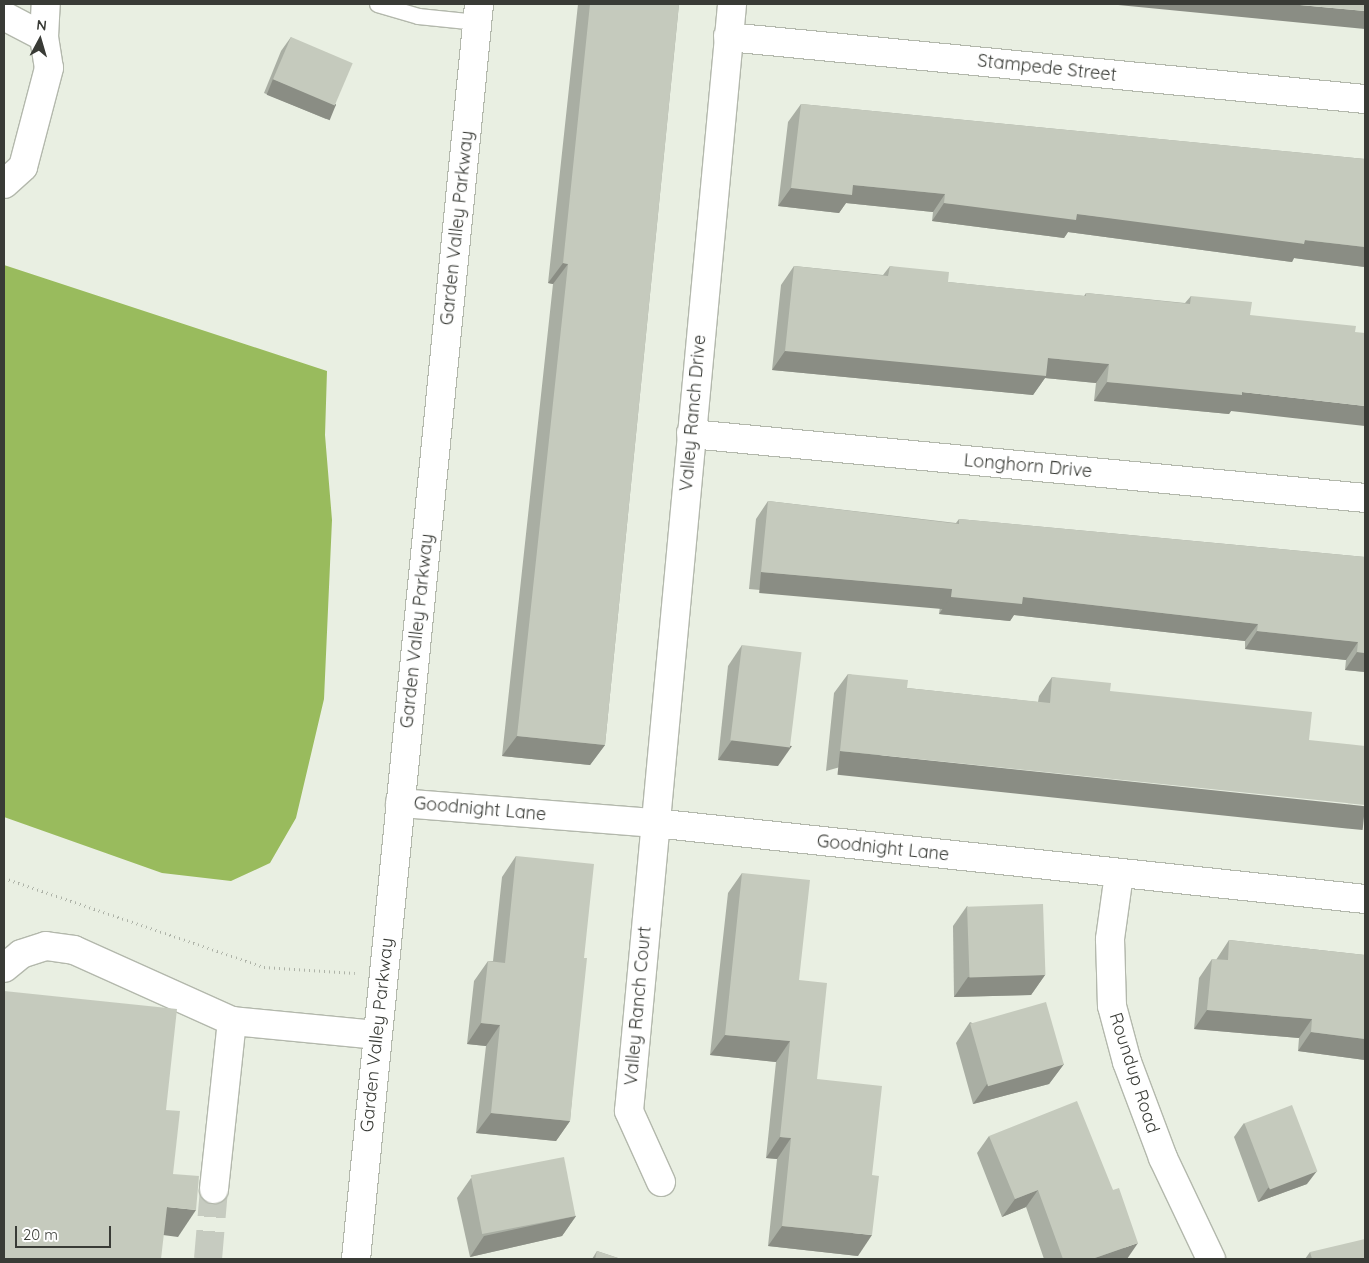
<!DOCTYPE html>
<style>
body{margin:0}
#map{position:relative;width:1369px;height:1263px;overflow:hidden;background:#e9efe2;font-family:Quicksand,sans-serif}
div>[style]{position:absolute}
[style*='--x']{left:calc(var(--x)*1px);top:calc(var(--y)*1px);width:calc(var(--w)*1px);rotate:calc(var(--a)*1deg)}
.water>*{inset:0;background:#99bb5d}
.street-tunnel>*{height:28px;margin-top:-14px;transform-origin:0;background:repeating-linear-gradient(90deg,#c6cbc0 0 28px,transparent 0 42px)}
.path>*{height:3px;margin-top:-1.5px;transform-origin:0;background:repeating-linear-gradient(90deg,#aeb3a8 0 1px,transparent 0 5px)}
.roads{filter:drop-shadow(1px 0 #b3b8ac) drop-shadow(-1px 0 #b3b8ac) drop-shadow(0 1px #b3b8ac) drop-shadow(0 -1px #b3b8ac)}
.lane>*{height:15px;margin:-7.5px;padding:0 7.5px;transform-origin:7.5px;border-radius:7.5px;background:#fff}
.street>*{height:28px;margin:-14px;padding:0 14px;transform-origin:14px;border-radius:14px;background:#fff}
.secondary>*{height:28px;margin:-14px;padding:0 14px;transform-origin:14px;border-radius:14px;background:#fff}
.wall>*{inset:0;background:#a9aea3}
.shaded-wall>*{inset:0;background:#8a8d84;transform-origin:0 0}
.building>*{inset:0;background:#c5cabd;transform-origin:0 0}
span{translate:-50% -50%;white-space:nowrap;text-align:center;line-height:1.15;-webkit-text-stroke:4px #fff;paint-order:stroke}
.street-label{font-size:18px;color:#393b36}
.frame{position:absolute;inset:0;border:5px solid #393b36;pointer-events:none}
.north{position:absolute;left:15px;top:15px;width:50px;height:50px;-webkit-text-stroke:4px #fff;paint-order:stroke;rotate:6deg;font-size:14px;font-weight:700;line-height:20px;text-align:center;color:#393b36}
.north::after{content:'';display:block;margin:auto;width:18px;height:22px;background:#393b36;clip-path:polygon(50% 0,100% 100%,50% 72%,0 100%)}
.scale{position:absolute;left:15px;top:1226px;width:96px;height:22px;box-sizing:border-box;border:2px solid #393b36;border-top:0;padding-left:6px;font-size:15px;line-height:18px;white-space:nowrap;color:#393b36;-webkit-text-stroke:4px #fff;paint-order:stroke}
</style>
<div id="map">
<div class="water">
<i style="clip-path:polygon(4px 265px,327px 371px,325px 435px,332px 520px,324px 699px,296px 818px,270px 863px,231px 881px,162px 873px,4px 817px)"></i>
</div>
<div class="street-tunnel">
<i style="--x:208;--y:1259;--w:70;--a:-85.1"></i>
</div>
<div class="path">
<i style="--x:4;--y:878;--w:275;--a:18.9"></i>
<i style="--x:264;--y:967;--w:91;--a:3.8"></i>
</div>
<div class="roads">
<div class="lane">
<i style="--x:377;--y:4;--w:43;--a:16.3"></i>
<i style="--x:418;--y:16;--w:59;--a:5.8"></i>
</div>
<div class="street">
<i style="--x:4;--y:16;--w:45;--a:27.7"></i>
<i style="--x:44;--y:37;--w:31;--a:81"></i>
<i style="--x:49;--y:68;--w:102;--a:104.7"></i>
<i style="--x:23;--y:167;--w:25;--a:138"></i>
<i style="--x:44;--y:37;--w:33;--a:-87"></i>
<i style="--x:728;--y:37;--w:640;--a:5.56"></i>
<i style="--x:691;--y:434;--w:677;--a:5.42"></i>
<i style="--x:400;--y:803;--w:255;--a:4.5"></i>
<i style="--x:654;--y:823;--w:715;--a:6.1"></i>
<i style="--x:1119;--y:874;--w:66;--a:97.9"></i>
<i style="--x:1110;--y:939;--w:67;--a:88.3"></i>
<i style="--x:1112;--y:1006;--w:58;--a:75"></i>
<i style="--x:1127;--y:1062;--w:103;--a:69.4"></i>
<i style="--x:1163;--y:1158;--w:112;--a:64.6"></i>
<i style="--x:4;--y:968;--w:22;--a:-39"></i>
<i style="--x:21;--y:954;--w:26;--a:-18"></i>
<i style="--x:46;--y:946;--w:28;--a:8"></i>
<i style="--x:74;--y:950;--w:173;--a:24.2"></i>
<i style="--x:661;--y:1182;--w:78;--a:-114.3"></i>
<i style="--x:629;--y:1111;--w:1112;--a:-84.68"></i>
<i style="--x:214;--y:1189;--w:169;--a:-83.9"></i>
<i style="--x:232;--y:1021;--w:146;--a:5.5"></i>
</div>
<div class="secondary">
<i style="--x:356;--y:1259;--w:1261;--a:-84.4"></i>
</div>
</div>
<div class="wall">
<i style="clip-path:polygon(578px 4px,679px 4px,605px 745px,590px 765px,502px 756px,553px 284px,548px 283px)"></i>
<i style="clip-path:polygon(291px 37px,336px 105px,326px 119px,264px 93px,281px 51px)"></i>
<i style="clip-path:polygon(801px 104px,1365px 159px,1365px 267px,1294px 258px,1292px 262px,1068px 232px,1064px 238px,932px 221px,933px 212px,846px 203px,839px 213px,778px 206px,788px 122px)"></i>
<i style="clip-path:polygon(794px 266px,883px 275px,890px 266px,948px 282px,1084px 296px,1086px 293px,1185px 303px,1191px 296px,1231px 411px,1229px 414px,1094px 401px,1096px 383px,1045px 378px,1033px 395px,772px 370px,781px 285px)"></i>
<i style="clip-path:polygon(768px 501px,956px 523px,959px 519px,1365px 557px,1365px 672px,1345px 670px,1346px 660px,1245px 649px,1245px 641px,1014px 615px,1010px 621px,939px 614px,940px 606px,749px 589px,756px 519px)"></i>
<i style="clip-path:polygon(742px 645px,778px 766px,718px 760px,728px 666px)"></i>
<i style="clip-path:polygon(848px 674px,907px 688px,1038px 702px,1039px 696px,1052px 677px,1110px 691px,826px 771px,834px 693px)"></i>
<i style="clip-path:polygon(516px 856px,584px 958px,570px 1121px,556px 1141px,476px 1133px,486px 1046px,467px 1044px,474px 981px,488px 961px,493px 961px,502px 877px)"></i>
<i style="clip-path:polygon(742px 873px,799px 980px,817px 1079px,858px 1256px,768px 1246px,777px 1159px,766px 1158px,776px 1062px,710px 1055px,728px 893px)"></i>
<i style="clip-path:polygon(967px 906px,1045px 975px,1031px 995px,954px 997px,953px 926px)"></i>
<i style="clip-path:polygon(1229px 940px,1365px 955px,1365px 1060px,1298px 1051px,1299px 1038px,1194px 1029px,1199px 978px,1212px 959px,1216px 960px)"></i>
<i style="clip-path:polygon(970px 1022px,1064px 1064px,1049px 1084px,973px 1104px,956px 1043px)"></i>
<i style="clip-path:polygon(1244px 1123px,1307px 1184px,1258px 1202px,1234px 1137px)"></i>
<i style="clip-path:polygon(989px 1136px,1113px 1190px,1127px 1259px,1044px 1259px,1026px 1207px,1002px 1217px,977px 1153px)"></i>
<i style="clip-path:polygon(471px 1178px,576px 1216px,562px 1236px,470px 1257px,457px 1198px)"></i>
<i style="clip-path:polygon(597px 1251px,621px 1259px,592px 1259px)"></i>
<i style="clip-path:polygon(1310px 1252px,1365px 1259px,1305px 1259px)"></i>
</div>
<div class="shaded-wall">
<i style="clip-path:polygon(1108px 4px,1289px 4px,1365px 11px,1365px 29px)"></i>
<i style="left:273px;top:79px;width:68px;height:17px;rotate:22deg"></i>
<i style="clip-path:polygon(853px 185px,945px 194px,933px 212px,846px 203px,839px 213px,778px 206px,791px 188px)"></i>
<i style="clip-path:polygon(944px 203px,1077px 214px,1365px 247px,1365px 267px,1294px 258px,1292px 262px,1068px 232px,1064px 238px,932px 221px)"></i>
<i style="clip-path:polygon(563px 263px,568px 264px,553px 284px,548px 283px)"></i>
<i style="clip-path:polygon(785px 351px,1048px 358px,1109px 364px,1096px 383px,1045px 378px,1033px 395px,772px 370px)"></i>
<i style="clip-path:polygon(1107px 382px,1242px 392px,1365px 406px,1365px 426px,1231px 411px,1229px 414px,1094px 401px)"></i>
<i style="left:761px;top:572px;width:192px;height:21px;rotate:5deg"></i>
<i style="clip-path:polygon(951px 597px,1023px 597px,1258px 624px,1245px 641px,1014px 615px,1010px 621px,939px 614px)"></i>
<i style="clip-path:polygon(1257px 631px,1358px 642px,1346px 660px,1245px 649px)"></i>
<i style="clip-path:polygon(1357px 652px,1365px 653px,1365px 672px,1345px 670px)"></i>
<i style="clip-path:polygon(517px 736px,605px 745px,590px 765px,502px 756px)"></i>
<i style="clip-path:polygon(732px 740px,792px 746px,778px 766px,718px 760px)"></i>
<i style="left:840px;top:751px;width:528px;height:24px;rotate:6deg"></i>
<i style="clip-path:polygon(1045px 975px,1031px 995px,954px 997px,968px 977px)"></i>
<i style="clip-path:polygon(1207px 1010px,1312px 1019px,1299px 1038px,1194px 1029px)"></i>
<i style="clip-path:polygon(481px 1023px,500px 1025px,486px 1046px,467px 1044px)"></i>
<i style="clip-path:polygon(1311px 1032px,1365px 1039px,1365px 1060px,1298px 1051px)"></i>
<i style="clip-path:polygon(725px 1035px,790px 1041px,776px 1062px,710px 1055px)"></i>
<i style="clip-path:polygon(1064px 1064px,1049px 1084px,973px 1104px,987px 1084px)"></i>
<i style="clip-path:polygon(491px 1113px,570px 1121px,556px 1141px,476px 1133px)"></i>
<i style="clip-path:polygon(780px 1137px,791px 1138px,777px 1159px,766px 1158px)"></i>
<i style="clip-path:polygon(1317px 1171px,1307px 1184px,1258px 1202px,1268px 1188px)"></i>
<i style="clip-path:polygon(1038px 1190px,1026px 1207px,1002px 1217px,1015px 1199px)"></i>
<i style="clip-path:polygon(167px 1207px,196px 1210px,178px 1237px,148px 1233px)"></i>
<i style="clip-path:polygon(576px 1216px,562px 1236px,470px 1257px,484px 1236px)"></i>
<i style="clip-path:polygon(782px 1226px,872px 1235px,858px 1256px,768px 1246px)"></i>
<i style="clip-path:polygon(1138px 1243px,1127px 1259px,1092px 1259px)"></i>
</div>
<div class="building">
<i style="clip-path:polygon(590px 4px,679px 4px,605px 745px,517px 736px,568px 264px,563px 263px)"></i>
<i style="clip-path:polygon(1289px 4px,1365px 4px,1365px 11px)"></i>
<i style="left:291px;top:37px;width:67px;height:46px;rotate:23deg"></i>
<i style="clip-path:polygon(801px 104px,1365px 159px,1365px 247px,1305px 240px,1304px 244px,1077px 214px,1076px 220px,944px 203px,945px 194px,853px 185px,852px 195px,791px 188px)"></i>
<i style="clip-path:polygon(794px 266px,888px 276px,890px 266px,949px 272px,948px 282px,1086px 296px,1086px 293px,1190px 304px,1191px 296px,1252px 302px,1250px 315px,1356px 326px,1355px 332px,1365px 333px,1365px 406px,1242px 392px,1242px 395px,1107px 382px,1109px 364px,1048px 358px,1046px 376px,785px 351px)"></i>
<i style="clip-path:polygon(768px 501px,959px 524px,959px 519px,1365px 557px,1365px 653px,1357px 652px,1358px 642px,1257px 631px,1258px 624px,1023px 597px,1022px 604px,951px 597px,952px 589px,761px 572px)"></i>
<i style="left:742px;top:645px;width:60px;height:96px;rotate:7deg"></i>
<i style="clip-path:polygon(848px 674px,908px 680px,907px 688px,1050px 703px,1052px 677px,1111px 683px,1110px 691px,1312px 712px,1309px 740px,1365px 746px,1365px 805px,840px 751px)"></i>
<i style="clip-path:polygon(516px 856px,594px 864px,584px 958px,587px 958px,570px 1121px,491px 1113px,500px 1025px,481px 1023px,488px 961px,505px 963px)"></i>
<i style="clip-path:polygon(742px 873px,810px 880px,799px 980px,827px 983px,817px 1079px,882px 1086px,872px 1175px,879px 1176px,872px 1235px,782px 1226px,791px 1138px,780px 1137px,790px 1041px,725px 1035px)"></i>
<i style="left:1043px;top:904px;width:71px;height:76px;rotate:88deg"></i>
<i style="clip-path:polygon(1229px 940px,1365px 955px,1365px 1039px,1311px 1032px,1312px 1019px,1207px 1010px,1212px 959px,1228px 960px)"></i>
<i style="clip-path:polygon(4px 991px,177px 1009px,166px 1110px,180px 1111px,173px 1174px,199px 1176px,196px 1210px,167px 1207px,161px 1259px,4px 1259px)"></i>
<i style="left:1046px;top:1002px;width:65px;height:79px;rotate:74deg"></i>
<i style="clip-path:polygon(1077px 1101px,1113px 1190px,1119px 1188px,1138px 1243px,1092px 1259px,1063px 1259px,1038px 1190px,1015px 1199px,989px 1136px)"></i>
<i style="left:1292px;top:1105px;width:71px;height:51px;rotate:69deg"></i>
<i style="left:564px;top:1157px;width:60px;height:95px;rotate:79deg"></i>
<i style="clip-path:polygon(1365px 1239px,1365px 1259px,1312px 1259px,1310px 1252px)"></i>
<i style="clip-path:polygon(597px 1251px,621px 1259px,595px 1259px)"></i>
</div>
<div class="street-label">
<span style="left:1047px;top:68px;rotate:6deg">Stampede Street</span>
<span style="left:457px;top:228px;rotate:-84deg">Garden Valley Parkway</span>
<span style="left:693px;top:413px;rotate:-85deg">Valley Ranch Drive</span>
<span style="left:1028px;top:466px;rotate:5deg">Longhorn Drive</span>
<span style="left:417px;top:631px;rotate:-84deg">Garden Valley Parkway</span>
<span style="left:480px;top:809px;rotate:5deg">Goodnight Lane</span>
<span style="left:883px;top:848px;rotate:6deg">Goodnight Lane</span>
<span style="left:638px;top:1006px;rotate:-85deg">Valley Ranch Court</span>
<span style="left:377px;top:1035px;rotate:-84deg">Garden Valley Parkway</span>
<span style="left:1134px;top:1073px;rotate:72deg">Roundup Road</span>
</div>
<div class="frame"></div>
<div class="north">N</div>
<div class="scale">20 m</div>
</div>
